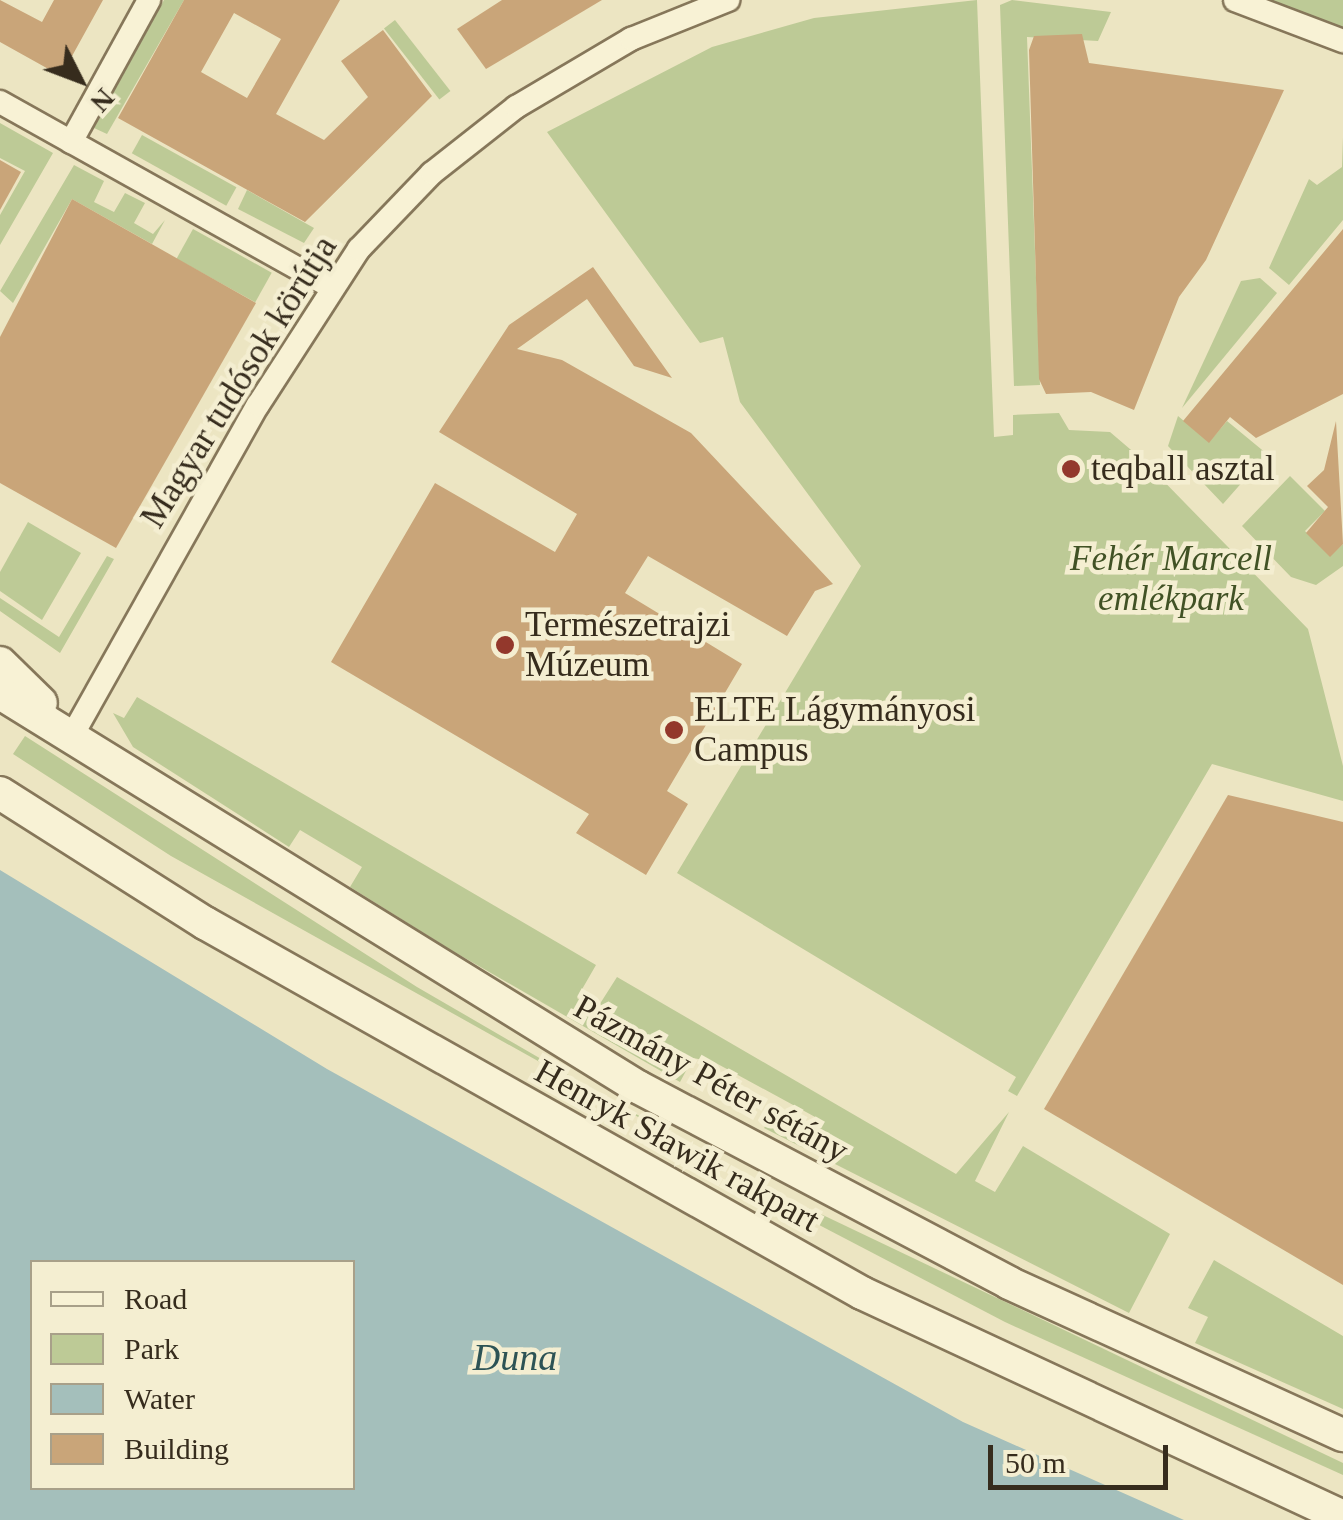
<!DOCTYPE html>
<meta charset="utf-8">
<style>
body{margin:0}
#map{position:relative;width:1343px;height:1520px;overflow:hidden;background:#ece5c2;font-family:Georgia,serif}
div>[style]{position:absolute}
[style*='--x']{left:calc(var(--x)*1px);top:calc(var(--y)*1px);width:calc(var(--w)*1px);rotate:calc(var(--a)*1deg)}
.green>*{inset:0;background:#bdca96;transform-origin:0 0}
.water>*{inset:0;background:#a4bfbb}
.building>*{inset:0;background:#c9a579}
.roads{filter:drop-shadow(2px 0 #86775a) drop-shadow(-2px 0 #86775a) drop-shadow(0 2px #86775a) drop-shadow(0 -2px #86775a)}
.street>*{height:22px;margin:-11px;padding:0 11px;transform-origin:11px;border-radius:11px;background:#f8f2d5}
.secondary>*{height:32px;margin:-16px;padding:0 16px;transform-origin:16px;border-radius:16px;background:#f8f2d5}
.dots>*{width:28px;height:28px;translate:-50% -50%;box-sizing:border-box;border:5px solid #f4eed1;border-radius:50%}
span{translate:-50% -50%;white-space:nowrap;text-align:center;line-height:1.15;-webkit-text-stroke:9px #f4eed1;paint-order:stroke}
.street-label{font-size:35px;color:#362c1d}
.poi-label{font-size:35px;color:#362c1d}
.left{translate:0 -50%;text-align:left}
.park-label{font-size:35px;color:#415225;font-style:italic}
.water-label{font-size:38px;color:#2d5355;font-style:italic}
.legend{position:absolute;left:30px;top:1260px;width:325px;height:230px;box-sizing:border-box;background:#f4eed1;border:2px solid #a8a089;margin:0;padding:12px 18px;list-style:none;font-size:30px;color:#362c1d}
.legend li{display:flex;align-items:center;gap:20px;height:50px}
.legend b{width:50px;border:2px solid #a8a089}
.north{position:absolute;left:30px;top:30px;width:100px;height:100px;-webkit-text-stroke:8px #f4eed1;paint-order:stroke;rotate:132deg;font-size:28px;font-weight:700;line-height:40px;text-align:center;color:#362c1d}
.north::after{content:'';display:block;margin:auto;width:35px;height:45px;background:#362c1d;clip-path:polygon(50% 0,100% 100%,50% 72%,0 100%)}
.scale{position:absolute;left:988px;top:1445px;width:180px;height:45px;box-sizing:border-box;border:5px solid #362c1d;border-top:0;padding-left:12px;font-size:30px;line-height:35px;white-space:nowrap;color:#362c1d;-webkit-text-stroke:8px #f4eed1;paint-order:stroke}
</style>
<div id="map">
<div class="green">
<i style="clip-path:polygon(164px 0,184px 0,107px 134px,94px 128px)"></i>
<i style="clip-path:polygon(977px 0,994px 437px,1013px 435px,1013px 415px,1059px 413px,1069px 430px,1110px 432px,1144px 461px,1308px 629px,1343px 766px,1343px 801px,1212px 764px,1017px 1096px,1008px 1091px,1016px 1077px,677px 873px,861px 566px,740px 402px,723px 337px,700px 343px,547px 132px,712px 47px,814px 18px)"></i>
<i style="clip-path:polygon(1012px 0,1111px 12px,1098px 41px,1027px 37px,1040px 385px,1014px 386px,1000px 5px)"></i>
<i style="clip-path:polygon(1270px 0,1343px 0,1343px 30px)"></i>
<i style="left:395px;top:20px;width:90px;height:14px;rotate:52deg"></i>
<i style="clip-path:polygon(0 123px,53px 153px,0 245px,0 215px,25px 171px,0 158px)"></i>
<i style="left:142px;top:135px;width:108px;height:21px;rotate:29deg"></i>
<i style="clip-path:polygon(1343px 137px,1343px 220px,1289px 285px,1269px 268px,1309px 179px,1317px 185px,1342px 167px)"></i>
<i style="clip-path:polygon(74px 165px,104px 181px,94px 202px,114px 212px,125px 193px,145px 203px,134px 223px,153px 234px,165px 220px,152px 244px,72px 199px,13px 303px,0 291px)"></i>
<i style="clip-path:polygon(247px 190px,314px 228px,304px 243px,238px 209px)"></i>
<i style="left:193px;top:229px;width:90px;height:34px;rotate:29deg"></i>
<i style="clip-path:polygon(1260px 278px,1277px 293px,1182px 408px,1241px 281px)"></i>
<i style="clip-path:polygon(1178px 416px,1209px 442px,1227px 421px,1267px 454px,1223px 504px,1168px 446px)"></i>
<i style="clip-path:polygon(1290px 476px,1325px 511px,1305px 531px,1330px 556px,1343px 544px,1343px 566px,1316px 585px,1291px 577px,1242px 526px)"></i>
<i style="clip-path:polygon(28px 522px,81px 553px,42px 620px,0 591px,0 572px)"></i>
<i style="clip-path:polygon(107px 556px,114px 559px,60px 653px,0 611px,0 598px,59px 637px)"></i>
<i style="clip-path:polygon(137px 697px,596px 965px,577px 998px,596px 1010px,617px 977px,956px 1174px,1009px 1112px,975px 1181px,995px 1192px,1023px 1146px,1170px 1234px,1129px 1313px,764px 1128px,776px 1109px,812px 1128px,817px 1118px,714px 1062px,693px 1058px,680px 1082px,451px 950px,350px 887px,362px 867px,300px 830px,289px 847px,133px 747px,113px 713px,124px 718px)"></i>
<i style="clip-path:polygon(25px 736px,417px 987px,724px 1165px,171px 856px,13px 754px)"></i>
<i style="clip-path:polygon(806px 1207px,1343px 1463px,1343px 1475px,1005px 1322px,800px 1215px)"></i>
<i style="clip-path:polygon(1214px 1260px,1343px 1336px,1343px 1409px,1195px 1343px,1208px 1317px,1188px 1308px)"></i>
</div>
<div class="water">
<i style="clip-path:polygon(evenodd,0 870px,327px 1069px,963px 1422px,1184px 1520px,0 1520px,0 870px,32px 1262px,352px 1262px,352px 1488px,32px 1488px,32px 1262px)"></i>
</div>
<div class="building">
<i style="clip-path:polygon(0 0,42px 22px,54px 0,103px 0,61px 76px,0 42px)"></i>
<i style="clip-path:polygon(evenodd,184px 0,340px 0,276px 114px,324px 140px,368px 97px,341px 61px,383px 30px,432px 96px,305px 222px,118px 118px,184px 0,234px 13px,281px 39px,247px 98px,201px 72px,234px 13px)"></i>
<i style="clip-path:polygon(502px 0,602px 0,486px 69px,457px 29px)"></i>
<i style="clip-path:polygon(1082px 34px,1089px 63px,1284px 90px,1206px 260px,1179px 297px,1134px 410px,1091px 392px,1046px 394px,1039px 379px,1029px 50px,1034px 36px)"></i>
<i style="clip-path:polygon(0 160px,21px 172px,0 210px)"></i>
<i style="clip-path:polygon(72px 199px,256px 303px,116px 548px,0 483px,0 337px)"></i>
<i style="clip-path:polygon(1343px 229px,1343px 394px,1256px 438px,1230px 417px,1209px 443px,1183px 421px)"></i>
<i style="clip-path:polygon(593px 267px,672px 378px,634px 366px,587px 299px,517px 349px,562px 360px,691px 433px,833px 584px,815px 591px,787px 636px,648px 556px,625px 593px,742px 664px,667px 791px,688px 804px,646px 875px,576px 833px,589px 814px,331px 662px,435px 483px,555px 552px,577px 514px,439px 432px,509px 325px)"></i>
<i style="clip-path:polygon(1336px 421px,1343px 544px,1330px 557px,1306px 533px,1328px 507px,1307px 486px,1324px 470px)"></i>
<i style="clip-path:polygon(1228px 795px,1343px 822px,1343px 1285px,1044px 1109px)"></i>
</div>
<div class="roads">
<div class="street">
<i style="--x:1235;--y:0;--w:116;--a:20.8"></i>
<i style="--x:0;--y:102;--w:379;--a:29.2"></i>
<i style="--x:71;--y:142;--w:162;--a:-61.2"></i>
<i style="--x:73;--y:734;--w:377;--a:-60.7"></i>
<i style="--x:258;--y:405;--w:186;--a:-57.1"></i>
<i style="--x:359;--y:249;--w:105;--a:-46.2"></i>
<i style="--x:432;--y:173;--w:107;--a:-38.2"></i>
<i style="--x:516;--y:107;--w:134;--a:-30.6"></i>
<i style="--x:631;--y:39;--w:105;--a:-21.9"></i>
</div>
<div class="secondary">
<i style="--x:0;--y:663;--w:57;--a:44.3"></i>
<i style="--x:0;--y:693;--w:750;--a:31.7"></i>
<i style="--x:638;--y:1087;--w:420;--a:27.8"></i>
<i style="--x:1009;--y:1283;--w:367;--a:24.5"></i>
<i style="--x:0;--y:793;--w:243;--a:32.4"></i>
<i style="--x:205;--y:923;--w:754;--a:29.39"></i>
<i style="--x:862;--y:1293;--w:531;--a:24.97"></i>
</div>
</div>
<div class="dots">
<i style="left:1071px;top:469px;background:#93382c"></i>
<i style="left:505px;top:645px;background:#93382c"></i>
<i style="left:674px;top:730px;background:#93382c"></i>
</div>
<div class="street-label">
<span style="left:239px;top:382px;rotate:-58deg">Magyar tudósok körútja</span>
<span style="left:711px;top:1079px;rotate:29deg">Pázmány Péter sétány</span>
<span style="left:677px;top:1146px;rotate:29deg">Henryk Sławik rakpart</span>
</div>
<div class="poi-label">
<span class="left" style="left:1091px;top:469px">teqball asztal</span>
<span class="left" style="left:525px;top:645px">Természetrajzi<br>Múzeum</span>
<span class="left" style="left:694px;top:730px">ELTE Lágymányosi<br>Campus</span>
</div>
<div class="park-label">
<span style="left:1171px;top:579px">Fehér Marcell<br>emlékpark</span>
</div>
<div class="water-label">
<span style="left:515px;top:1358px">Duna</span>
</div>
<ul class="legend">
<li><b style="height:12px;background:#f8f2d5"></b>Road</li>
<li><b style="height:28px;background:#bdca96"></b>Park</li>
<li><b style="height:28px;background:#a4bfbb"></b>Water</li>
<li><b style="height:28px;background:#c9a579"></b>Building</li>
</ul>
<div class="north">N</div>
<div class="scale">50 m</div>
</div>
